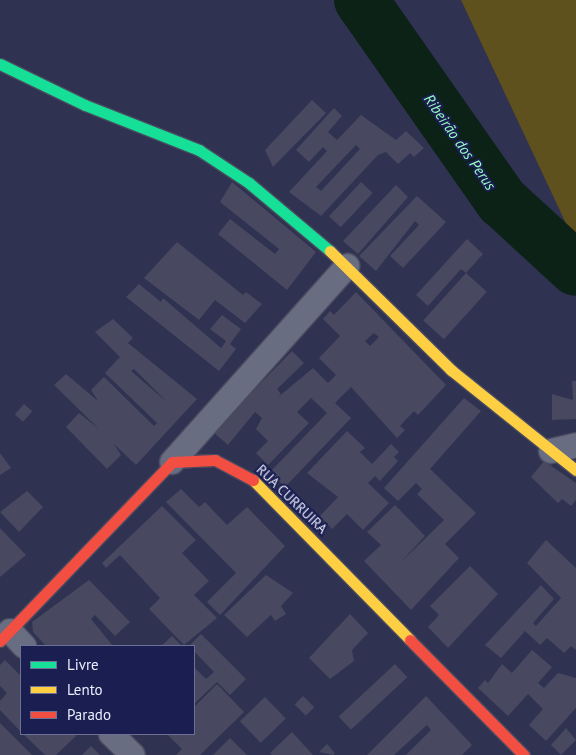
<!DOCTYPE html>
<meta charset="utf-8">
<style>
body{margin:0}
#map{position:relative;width:576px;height:755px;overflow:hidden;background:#2f3250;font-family:"PT Sans",sans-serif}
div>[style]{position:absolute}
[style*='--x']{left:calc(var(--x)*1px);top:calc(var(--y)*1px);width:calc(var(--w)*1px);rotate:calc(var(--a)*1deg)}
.forest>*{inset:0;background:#5f511e}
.river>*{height:54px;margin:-27px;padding:0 27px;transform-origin:27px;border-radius:27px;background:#0c2217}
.building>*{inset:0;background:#494861;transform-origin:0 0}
.roads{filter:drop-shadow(1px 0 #494b60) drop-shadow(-1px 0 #494b60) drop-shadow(0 1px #494b60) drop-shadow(0 -1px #494b60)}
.street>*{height:24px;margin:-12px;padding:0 12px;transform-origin:12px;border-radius:12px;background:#696d82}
.fast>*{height:11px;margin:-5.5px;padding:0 5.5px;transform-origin:5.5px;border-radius:5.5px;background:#16e098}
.slow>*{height:11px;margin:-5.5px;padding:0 5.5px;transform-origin:5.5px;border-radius:5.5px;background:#ffcf43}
.jam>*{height:11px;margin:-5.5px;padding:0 5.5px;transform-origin:5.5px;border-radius:5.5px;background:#f24e42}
span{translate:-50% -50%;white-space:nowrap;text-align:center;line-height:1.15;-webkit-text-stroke:4px #1a1e51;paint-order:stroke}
.street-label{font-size:14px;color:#eaeefc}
.water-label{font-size:15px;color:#95fdbb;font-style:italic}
.legend{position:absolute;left:20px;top:645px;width:175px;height:90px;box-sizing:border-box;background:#1a1e51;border:1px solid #6d7195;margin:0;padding:6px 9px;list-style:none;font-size:15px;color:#eaeefc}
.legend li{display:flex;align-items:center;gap:10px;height:25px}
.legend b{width:25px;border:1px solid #6d7195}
</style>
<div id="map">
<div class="forest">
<i style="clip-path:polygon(461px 0,576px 0,576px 233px,570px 232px)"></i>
</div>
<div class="river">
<i style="--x:361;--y:0;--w:246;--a:55"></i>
<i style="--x:502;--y:201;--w:100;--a:42.6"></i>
</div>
<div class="building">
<i style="clip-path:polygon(312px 100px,326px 113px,273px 167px,265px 150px)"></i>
<i style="clip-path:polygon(evenodd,334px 108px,342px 116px,328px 132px,337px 140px,361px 115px,396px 140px,406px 131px,424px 148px,414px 157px,410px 153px,398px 164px,386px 152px,378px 155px,321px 216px,289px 192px,327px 151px,323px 147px,309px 162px,296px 150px,334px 108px,356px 145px,360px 149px,321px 191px,316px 187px,356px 145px)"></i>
<i style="clip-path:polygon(232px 182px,316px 252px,287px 290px,218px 234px,230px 219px,275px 254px,279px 249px,220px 202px)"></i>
<i style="left:361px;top:182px;width:16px;height:47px;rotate:43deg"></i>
<i style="clip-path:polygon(396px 185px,408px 197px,358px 254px,343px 241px)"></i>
<i style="clip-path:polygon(417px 196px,446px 222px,403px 268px,390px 256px,419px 225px,415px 221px,376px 271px,359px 256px)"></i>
<i style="clip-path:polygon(467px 239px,483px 254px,466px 273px,461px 269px,428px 306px,416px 295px)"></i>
<i style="clip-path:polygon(177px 242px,243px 295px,246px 292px,262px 304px,245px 323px,215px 300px,199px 320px,144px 278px)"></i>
<i style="left:466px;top:273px;width:28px;height:64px;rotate:42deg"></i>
<i style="clip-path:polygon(139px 284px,161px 302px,163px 298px,221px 348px,226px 341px,210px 329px,222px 315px,241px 329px,230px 344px,236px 349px,219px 371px,126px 297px)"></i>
<i style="clip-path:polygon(evenodd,356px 292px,446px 385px,418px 415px,414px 411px,400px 426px,405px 430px,397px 438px,351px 387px,335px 403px,351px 418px,285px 487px,270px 472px,327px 413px,311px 398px,297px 412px,309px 423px,268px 465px,256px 453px,268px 441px,256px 429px,262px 418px,255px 412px,228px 445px,213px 432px,292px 351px,304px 363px,277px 389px,281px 394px,277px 398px,313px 368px,328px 383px,336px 375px,319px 358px,340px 336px,323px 319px,330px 311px,334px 315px,356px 292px,374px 333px,379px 337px,370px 346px,365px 341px,374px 333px)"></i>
<i style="clip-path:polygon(evenodd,113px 319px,133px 338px,128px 343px,197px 399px,136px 465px,114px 444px,121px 455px,107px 469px,66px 427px,79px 413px,99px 429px,54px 385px,66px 374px,98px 401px,91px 390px,104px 377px,154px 426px,157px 423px,105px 373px,120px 357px,95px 332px,113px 319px,134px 369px,167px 402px,131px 371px,134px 369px)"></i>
<i style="clip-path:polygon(572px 381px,576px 381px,576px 419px,552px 420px,552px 394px,573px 400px)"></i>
<i style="clip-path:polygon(464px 398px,481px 411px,430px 469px,476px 513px,445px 544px,459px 558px,411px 610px,364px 561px,381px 545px,367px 532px,395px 505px,425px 536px,401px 562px,444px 520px,417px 494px,422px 489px,416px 483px,398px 501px,384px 488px)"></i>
<i style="left:24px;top:404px;width:11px;height:14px;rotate:41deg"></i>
<i style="clip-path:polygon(347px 431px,365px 448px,360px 452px,372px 464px,391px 444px,399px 452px,394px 457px,398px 461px,380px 481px,375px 476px,368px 483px,389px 503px,363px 530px,347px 514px,332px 529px,320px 516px,338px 497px,307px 473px)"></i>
<i style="clip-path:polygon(0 453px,11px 468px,0 475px)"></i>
<i style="clip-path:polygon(544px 461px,576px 483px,576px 500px,571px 506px,562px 499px,558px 503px,531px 477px)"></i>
<i style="clip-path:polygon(181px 489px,199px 507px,205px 502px,227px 525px,247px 507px,285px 546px,220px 615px,207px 602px,236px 573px,166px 502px)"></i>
<i style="clip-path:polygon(27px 491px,43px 507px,19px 532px,0 512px)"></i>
<i style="clip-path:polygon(162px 506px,196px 540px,182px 553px,209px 581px,194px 595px,217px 618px,184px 645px,149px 609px,160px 598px,120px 555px,106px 568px,102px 563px)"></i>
<i style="clip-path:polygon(0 528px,26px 555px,0 577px)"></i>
<i style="clip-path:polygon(546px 540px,576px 568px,576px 650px,571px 646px,564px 653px,547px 638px,540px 645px,525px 631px,501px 658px,485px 645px,541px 585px,554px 599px,533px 623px,536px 626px,561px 598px,527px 563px)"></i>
<i style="clip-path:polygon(470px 566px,498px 594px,448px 648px,428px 627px,439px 615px,430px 606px)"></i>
<i style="clip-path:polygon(266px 575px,293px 593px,281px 606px,286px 614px,275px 621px,271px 615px,247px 637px,224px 615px)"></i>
<i style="clip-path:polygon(89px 580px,130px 622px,115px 636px,95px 615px,91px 619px,113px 646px,46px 646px,33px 632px,32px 622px)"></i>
<i style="clip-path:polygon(350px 614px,368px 633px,352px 650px,354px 661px,330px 679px,309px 658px)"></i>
<i style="clip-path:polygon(201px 634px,246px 679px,230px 695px,217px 682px,194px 704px,194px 667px,206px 679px,214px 672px,189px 646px)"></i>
<i style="clip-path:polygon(172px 636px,182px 646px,161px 646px)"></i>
<i style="clip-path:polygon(532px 650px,552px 667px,538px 683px,544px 688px,558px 673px,576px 678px,576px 708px,546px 741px,529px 725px,543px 709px,528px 694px,508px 716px,478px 688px,485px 680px,488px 683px,502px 664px,512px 673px)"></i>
<i style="clip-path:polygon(5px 660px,21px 676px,21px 732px,0 710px,0 701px,7px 693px,0 686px,0 665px)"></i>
<i style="left:395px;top:664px;width:18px;height:77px;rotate:47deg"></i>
<i style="clip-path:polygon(217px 684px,244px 712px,200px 755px,176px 755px,182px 749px,167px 734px,194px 734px,194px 707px)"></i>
<i style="left:303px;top:696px;width:16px;height:12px;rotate:45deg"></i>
<i style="clip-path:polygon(426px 696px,472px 745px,462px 755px,406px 755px,431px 730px,427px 725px,394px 755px,367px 755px)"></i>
<i style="left:265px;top:697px;width:30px;height:35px;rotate:46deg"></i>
<i style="clip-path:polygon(0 723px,32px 755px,0 755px)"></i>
<i style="clip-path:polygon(566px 728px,576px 740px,561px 755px,551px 745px)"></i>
<i style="clip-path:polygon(292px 732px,313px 755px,272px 755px,270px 753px)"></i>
<i style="clip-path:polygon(23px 734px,74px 734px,76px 736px,56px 755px,45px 755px)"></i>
<i style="clip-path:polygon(230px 738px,247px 755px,213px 755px)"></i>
<i style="clip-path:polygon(327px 744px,335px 753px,333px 755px,319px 752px)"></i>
<i style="clip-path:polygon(91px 746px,100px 755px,82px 755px)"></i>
</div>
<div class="roads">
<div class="street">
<i style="--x:551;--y:451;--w:26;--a:-13"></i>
<i style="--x:172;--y:462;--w:263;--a:-48.2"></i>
<i style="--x:10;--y:631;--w:21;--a:47"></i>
<i style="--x:111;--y:734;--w:30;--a:44"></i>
</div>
<div class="fast">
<i style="--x:0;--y:64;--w:94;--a:25.8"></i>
<i style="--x:85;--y:105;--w:123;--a:21.5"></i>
<i style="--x:199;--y:150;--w:60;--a:33.4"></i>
<i style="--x:249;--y:183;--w:106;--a:40"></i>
</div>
<div class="slow">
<i style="--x:330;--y:251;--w:170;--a:44.5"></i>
<i style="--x:451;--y:370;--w:160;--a:38.7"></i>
<i style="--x:253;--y:480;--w:224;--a:45.5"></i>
</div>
<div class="jam">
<i style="--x:410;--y:640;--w:162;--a:45.3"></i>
<i style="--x:0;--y:641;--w:248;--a:-46.1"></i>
<i style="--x:172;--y:462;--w:43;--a:-2.7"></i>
<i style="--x:215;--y:460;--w:43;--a:27.8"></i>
</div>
</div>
<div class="street-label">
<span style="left:292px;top:499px;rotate:44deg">RUA CURRUIRA</span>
</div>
<div class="water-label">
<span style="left:460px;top:142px;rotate:55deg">Ribeirão dos Perus</span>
</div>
<ul class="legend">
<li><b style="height:6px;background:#16e098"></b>Livre</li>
<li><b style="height:6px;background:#ffcf43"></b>Lento</li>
<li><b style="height:6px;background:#f24e42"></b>Parado</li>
</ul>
</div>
